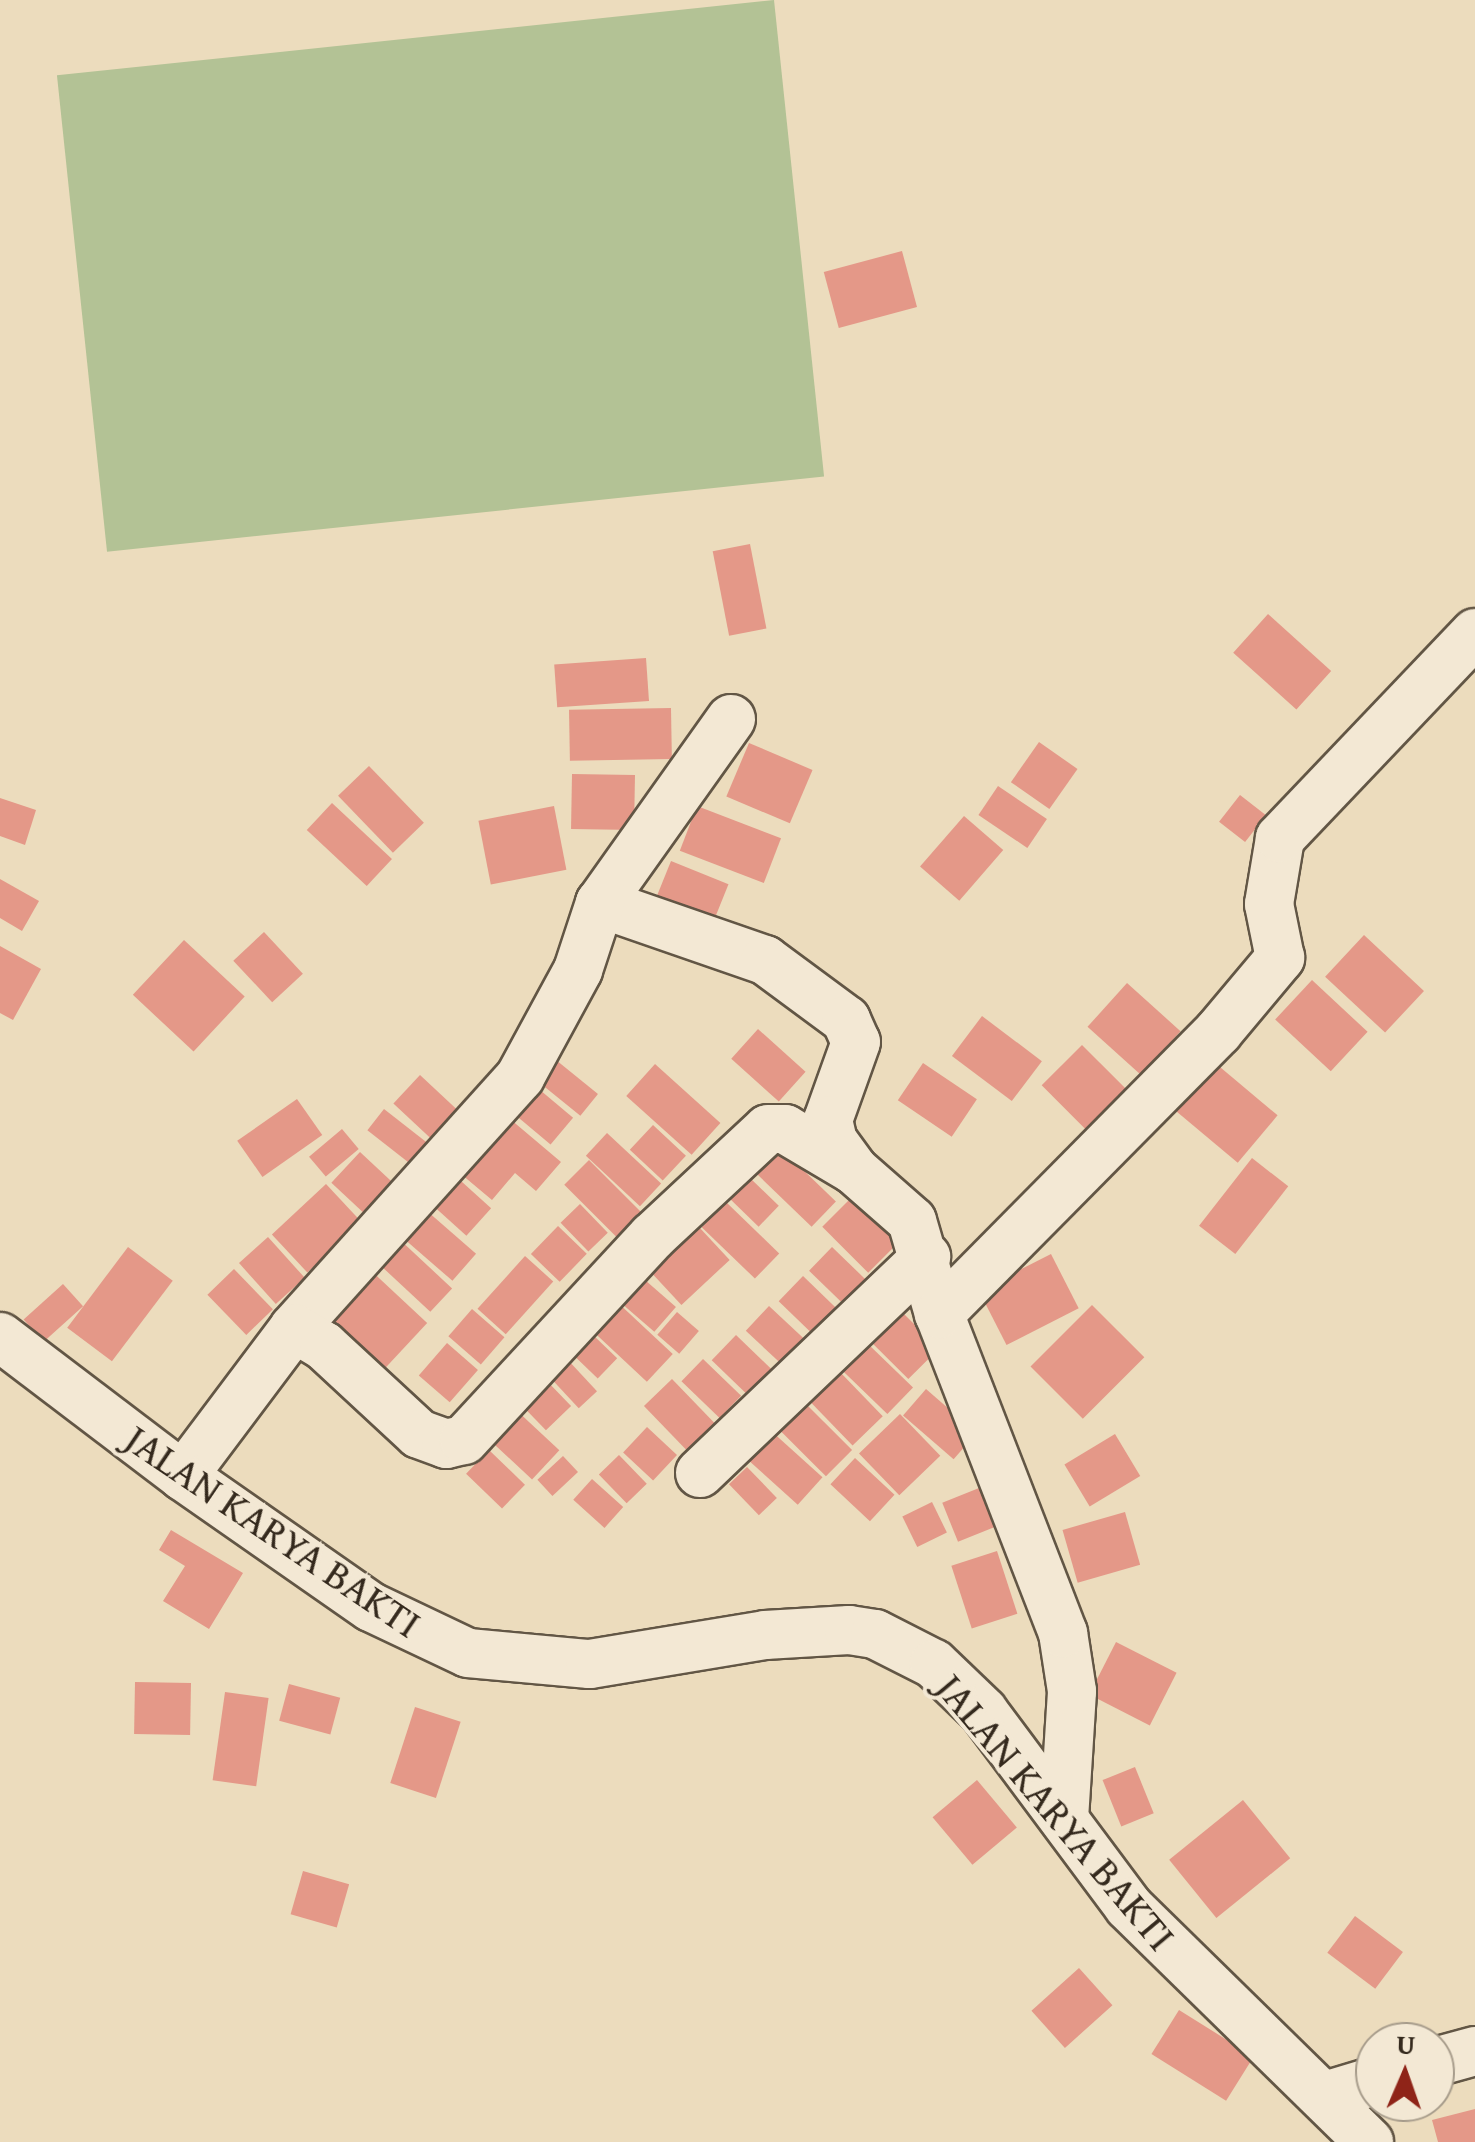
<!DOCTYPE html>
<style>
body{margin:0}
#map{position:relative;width:1475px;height:2142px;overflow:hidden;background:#ecdcbd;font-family:"Gentium Book Plus",serif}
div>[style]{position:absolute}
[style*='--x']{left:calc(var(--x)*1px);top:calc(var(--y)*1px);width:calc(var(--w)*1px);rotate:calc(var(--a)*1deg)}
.green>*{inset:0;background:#b3c295;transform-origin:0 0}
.building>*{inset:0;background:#e49888;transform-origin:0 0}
.roads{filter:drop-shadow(2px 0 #625645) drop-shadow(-2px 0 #625645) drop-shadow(0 2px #625645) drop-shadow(0 -2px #625645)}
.minor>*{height:48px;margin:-24px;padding:0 24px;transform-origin:24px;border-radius:24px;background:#f3e8d4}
span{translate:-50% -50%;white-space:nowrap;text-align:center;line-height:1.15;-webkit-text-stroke:8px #f3e8d4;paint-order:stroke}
.street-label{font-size:40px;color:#34291d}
.north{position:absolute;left:1355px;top:2022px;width:100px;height:100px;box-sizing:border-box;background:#f3e8d4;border:2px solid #a79c8b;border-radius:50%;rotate:2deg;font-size:28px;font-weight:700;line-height:40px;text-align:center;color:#34291d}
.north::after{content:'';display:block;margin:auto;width:35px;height:45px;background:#8f2418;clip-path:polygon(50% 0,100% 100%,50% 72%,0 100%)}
</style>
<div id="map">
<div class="green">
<i style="left:774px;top:0;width:479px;height:721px;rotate:84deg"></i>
</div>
<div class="building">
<i style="left:902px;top:251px;width:58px;height:81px;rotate:75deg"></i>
<i style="left:750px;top:544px;width:86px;height:38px;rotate:79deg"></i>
<i style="left:1268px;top:614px;width:85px;height:52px;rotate:42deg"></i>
<i style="left:646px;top:658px;width:43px;height:92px;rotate:86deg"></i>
<i style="left:671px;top:708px;width:51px;height:102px;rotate:89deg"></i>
<i style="left:1039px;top:742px;width:47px;height:49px;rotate:35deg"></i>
<i style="left:749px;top:743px;width:69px;height:58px;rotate:23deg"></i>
<i style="left:369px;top:766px;width:79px;height:43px;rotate:46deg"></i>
<i style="left:572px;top:774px;width:63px;height:55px;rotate:1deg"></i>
<i style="left:998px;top:786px;width:59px;height:35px;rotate:34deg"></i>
<i style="left:1240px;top:795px;width:33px;height:34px;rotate:38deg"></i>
<i style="clip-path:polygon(0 798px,36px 810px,25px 845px,0 836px)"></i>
<i style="left:332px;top:803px;width:82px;height:37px;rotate:43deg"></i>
<i style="left:554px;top:806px;width:65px;height:77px;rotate:79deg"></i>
<i style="left:697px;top:806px;width:90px;height:48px;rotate:21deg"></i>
<i style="left:964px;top:816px;width:52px;height:67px;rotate:41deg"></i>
<i style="left:671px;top:861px;width:62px;height:39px;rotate:22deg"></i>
<i style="clip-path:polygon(0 879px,39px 901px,22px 931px,0 918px)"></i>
<i style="left:264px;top:932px;width:57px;height:42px;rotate:47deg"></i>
<i style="left:1364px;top:935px;width:82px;height:57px;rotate:43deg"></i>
<i style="left:184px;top:940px;width:83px;height:75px;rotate:43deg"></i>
<i style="clip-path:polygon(0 946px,41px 969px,13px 1020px,0 1013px)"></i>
<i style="left:1312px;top:980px;width:76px;height:54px;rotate:43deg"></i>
<i style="left:1127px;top:983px;width:72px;height:59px;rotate:42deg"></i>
<i style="left:982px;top:1016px;width:75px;height:50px;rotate:37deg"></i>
<i style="left:758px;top:1029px;width:64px;height:40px;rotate:42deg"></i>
<i style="left:1082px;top:1045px;width:62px;height:57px;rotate:45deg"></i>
<i style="left:556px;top:1060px;width:54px;height:28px;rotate:39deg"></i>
<i style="left:1214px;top:1062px;width:83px;height:62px;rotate:40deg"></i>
<i style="left:923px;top:1063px;width:65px;height:45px;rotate:34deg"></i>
<i style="left:655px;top:1064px;width:88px;height:43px;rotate:42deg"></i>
<i style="left:420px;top:1075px;width:56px;height:39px;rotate:43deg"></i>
<i style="left:534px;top:1085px;width:51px;height:35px;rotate:40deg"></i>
<i style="left:297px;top:1099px;width:44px;height:73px;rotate:55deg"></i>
<i style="left:384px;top:1109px;width:58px;height:27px;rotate:38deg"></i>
<i style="clip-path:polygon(503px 1113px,561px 1162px,536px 1191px,515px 1173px,492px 1200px,455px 1169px)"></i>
<i style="left:653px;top:1125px;width:45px;height:34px;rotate:43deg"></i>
<i style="left:342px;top:1129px;width:26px;height:43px;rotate:50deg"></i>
<i style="left:607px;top:1133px;width:74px;height:31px;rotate:43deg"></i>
<i style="left:769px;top:1137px;width:93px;height:35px;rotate:44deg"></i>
<i style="left:360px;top:1152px;width:48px;height:42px;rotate:43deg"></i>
<i style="left:1252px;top:1158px;width:46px;height:86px;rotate:38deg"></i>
<i style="left:589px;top:1160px;width:82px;height:35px;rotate:45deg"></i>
<i style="left:451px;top:1172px;width:54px;height:37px;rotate:42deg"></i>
<i style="left:750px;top:1178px;width:40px;height:29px;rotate:44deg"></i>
<i style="left:326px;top:1184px;width:52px;height:74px;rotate:47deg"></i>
<i style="left:859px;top:1190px;width:65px;height:52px;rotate:45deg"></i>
<i style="left:726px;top:1202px;width:74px;height:35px;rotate:44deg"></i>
<i style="left:580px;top:1204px;width:40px;height:27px;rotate:46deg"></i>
<i style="left:427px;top:1211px;width:65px;height:36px;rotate:41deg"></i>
<i style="left:558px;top:1226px;width:40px;height:39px;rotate:44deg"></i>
<i style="left:699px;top:1227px;width:45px;height:66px;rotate:47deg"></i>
<i style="left:268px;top:1237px;width:55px;height:39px;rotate:48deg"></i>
<i style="left:398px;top:1238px;width:74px;height:32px;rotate:43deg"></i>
<i style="left:128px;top:1247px;width:56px;height:101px;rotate:37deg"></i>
<i style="left:832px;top:1247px;width:47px;height:33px;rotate:44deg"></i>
<i style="left:1051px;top:1254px;width:61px;height:81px;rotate:63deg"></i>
<i style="left:525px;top:1256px;width:38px;height:71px;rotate:42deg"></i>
<i style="left:365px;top:1265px;width:85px;height:71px;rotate:43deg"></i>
<i style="left:234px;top:1269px;width:56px;height:37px;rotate:46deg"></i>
<i style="left:803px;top:1276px;width:45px;height:35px;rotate:44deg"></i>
<i style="left:645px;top:1280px;width:41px;height:33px;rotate:41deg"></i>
<i style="left:63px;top:1284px;width:30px;height:53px;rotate:48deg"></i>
<i style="left:615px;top:1300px;width:79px;height:38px;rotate:43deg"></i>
<i style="left:1092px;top:1305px;width:74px;height:87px;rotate:45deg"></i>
<i style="left:769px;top:1306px;width:52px;height:34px;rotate:43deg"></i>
<i style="left:897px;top:1307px;width:59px;height:43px;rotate:45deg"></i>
<i style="left:472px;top:1309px;width:43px;height:36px;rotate:41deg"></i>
<i style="left:677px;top:1312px;width:29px;height:30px;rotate:41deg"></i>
<i style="left:592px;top:1334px;width:35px;height:28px;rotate:44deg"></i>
<i style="left:736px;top:1335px;width:53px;height:35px;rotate:44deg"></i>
<i style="left:447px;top:1343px;width:41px;height:43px;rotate:41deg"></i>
<i style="left:867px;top:1343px;width:64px;height:37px;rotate:44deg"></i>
<i style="left:567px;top:1359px;width:44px;height:25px;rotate:47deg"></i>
<i style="left:703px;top:1359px;width:53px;height:31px;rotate:44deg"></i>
<i style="left:839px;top:1371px;width:63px;height:42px;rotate:46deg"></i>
<i style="left:544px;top:1378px;width:39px;height:35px;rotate:46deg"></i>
<i style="left:672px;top:1379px;width:66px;height:39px;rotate:46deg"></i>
<i style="left:926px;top:1389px;width:67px;height:35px;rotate:41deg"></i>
<i style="left:804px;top:1402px;width:68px;height:37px;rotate:45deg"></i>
<i style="left:514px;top:1408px;width:62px;height:40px;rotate:43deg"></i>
<i style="left:900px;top:1414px;width:58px;height:57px;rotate:46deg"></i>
<i style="left:647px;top:1427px;width:41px;height:35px;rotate:43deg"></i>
<i style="left:769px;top:1429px;width:72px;height:37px;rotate:42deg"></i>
<i style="left:1115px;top:1434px;width:49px;height:59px;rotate:59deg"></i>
<i style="left:489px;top:1450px;width:50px;height:33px;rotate:44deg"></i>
<i style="left:619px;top:1455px;width:40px;height:28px;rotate:46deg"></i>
<i style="left:563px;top:1456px;width:22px;height:35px;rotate:47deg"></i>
<i style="left:855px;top:1458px;width:54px;height:36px;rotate:43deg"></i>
<i style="left:747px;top:1467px;width:43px;height:25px;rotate:46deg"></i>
<i style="left:592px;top:1479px;width:42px;height:28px;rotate:42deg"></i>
<i style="left:984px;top:1486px;width:42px;height:45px;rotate:68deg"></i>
<i style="left:932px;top:1502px;width:34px;height:33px;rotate:64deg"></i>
<i style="left:1125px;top:1512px;width:55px;height:65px;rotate:74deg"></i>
<i style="clip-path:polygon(171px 1530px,243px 1573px,209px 1629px,163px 1601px,185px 1566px,159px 1550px)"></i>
<i style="left:997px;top:1551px;width:66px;height:48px;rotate:72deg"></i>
<i style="left:1116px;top:1642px;width:68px;height:59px;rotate:27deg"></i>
<i style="left:135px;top:1682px;width:56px;height:52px;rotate:1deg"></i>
<i style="left:289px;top:1684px;width:53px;height:38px;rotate:15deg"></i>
<i style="left:225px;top:1692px;width:44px;height:89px;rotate:8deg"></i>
<i style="left:415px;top:1707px;width:48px;height:80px;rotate:18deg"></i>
<i style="left:1135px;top:1767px;width:50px;height:35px;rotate:68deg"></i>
<i style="left:977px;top:1780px;width:62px;height:58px;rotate:50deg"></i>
<i style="left:1243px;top:1800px;width:75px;height:95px;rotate:51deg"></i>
<i style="left:303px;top:1871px;width:48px;height:45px;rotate:16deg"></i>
<i style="left:1355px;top:1916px;width:60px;height:46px;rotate:37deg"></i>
<i style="left:1079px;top:1968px;width:50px;height:64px;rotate:48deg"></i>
<i style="left:1179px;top:2010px;width:88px;height:52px;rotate:32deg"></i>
<i style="clip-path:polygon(1475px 2109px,1475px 2142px,1438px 2142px,1432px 2120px)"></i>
</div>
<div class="roads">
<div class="minor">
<i style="--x:731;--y:719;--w:226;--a:125.4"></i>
<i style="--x:600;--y:903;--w:175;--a:19.1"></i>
<i style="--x:765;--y:960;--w:101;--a:36.5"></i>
<i style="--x:846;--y:1020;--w:24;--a:66"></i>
<i style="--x:856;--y:1042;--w:83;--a:109.7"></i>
<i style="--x:828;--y:1120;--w:22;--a:77"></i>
<i style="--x:833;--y:1141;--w:36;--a:54"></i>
<i style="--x:854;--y:1170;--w:77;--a:41.3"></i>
<i style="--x:912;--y:1221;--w:97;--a:73.8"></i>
<i style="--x:294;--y:1328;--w:338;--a:-48"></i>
<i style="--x:520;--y:1077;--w:122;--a:-61.5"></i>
<i style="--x:578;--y:970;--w:71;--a:-71.8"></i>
<i style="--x:0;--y:1337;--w:230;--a:37.2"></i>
<i style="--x:183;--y:1476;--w:229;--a:34.9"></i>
<i style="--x:371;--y:1607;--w:107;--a:25.4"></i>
<i style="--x:468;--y:1653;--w:122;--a:5.2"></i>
<i style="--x:590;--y:1664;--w:177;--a:-9.4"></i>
<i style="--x:765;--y:1635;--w:84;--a:-3.4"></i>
<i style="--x:849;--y:1630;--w:26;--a:9"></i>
<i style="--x:875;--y:1634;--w:66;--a:27"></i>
<i style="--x:934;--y:1664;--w:68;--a:43.8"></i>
<i style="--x:983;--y:1711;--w:244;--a:53.3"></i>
<i style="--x:1129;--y:1907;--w:336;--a:44.4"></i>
<i style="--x:700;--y:1473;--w:313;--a:-43.7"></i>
<i style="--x:183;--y:1476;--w:185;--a:-53.1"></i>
<i style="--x:294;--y:1328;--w:35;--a:31"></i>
<i style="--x:324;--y:1346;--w:129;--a:42.8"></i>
<i style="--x:419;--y:1434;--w:29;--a:20"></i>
<i style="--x:446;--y:1444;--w:18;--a:-13"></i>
<i style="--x:464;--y:1440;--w:277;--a:-47.2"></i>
<i style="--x:652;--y:1237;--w:158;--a:-43"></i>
<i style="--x:768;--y:1129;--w:17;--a:0"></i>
<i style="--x:785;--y:1129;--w:80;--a:30.7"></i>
<i style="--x:1064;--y:1819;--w:128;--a:-86.4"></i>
<i style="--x:1072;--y:1691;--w:59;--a:-98.8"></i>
<i style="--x:1063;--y:1633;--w:342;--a:-111.2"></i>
<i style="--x:939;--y:1314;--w:397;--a:-45.3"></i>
<i style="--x:1218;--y:1032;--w:97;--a:-50"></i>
<i style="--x:1280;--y:958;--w:55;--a:-101.5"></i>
<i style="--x:1269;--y:904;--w:67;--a:-80.5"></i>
<i style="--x:1280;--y:838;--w:283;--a:-46.4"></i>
<i style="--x:1435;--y:2062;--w:41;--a:-15.4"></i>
<i style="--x:1325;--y:2096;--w:52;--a:-16.7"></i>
</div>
</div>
<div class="street-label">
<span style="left:273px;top:1531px;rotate:34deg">JALAN KARYA BAKTI</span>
<span style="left:1056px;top:1812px;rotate:50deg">JALAN KARYA BAKTI</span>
</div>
<div class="north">U</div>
</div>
